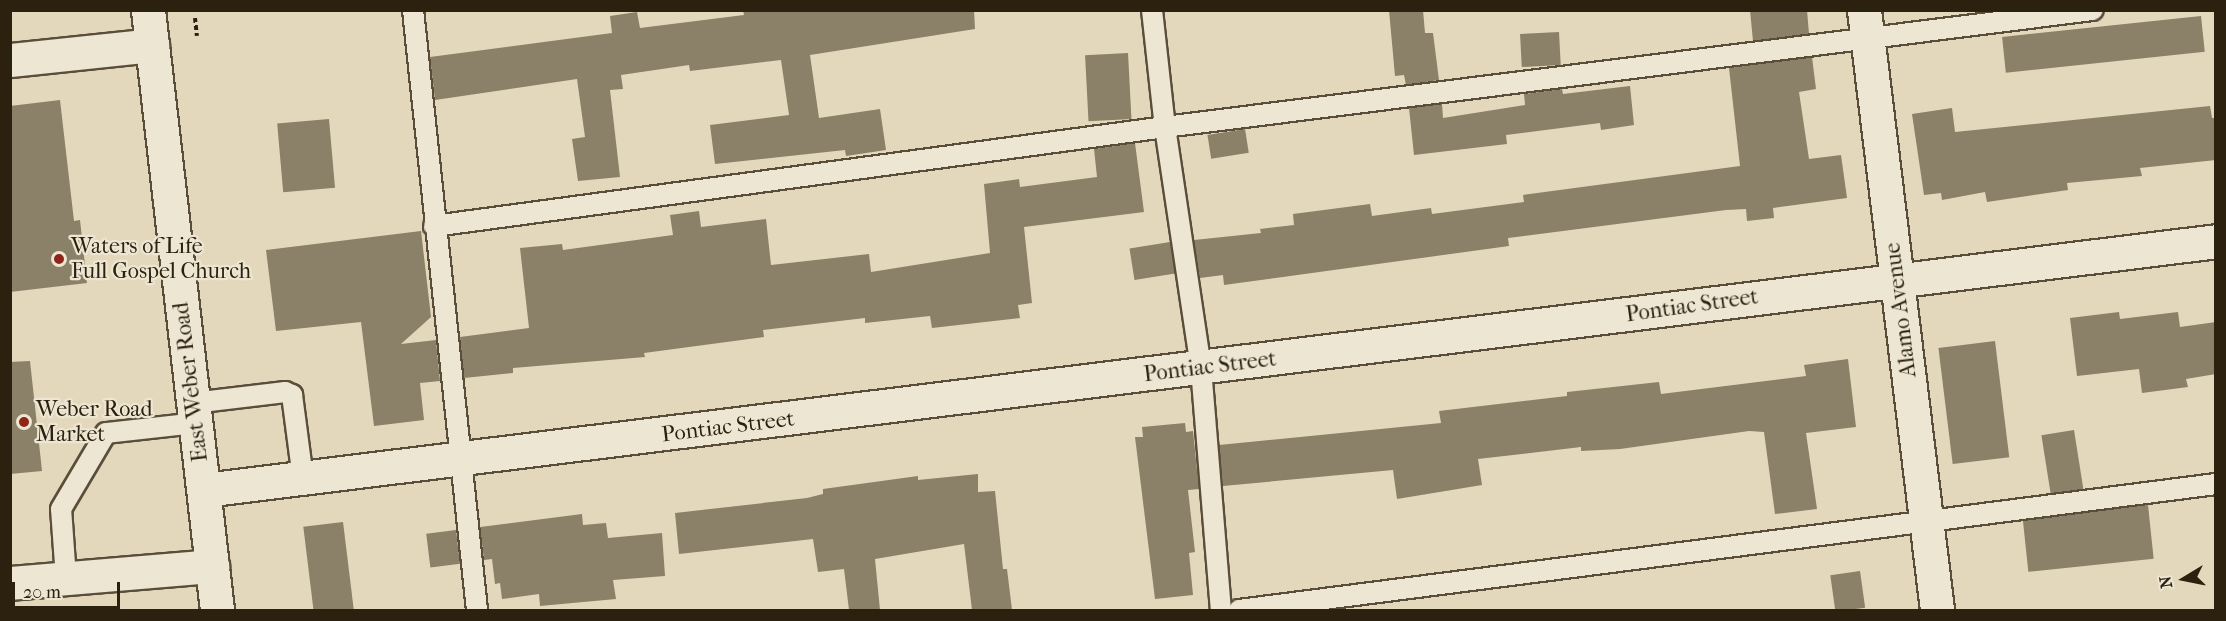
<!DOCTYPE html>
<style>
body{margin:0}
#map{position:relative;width:2226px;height:621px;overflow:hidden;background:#e3d8bc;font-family:"IM FELL French Canon",serif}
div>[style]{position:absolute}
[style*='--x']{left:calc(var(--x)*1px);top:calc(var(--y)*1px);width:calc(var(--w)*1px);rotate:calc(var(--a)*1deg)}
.building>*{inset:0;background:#8b8068;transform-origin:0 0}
.path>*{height:4px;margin-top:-2px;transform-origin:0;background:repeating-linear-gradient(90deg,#2c200e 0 4.5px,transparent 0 7.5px)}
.roads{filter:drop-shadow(2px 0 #5a4e3a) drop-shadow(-2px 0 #5a4e3a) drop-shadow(0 2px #5a4e3a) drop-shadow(0 -2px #5a4e3a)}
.lane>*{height:20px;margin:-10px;padding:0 10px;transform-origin:10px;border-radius:10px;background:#ede6d3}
.street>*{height:33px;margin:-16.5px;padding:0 16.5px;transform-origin:16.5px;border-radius:16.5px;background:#ede6d3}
.secondary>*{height:33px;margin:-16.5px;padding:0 16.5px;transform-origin:16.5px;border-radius:16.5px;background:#ede6d3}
.dots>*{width:16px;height:16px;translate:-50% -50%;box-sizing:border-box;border:3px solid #ede6d3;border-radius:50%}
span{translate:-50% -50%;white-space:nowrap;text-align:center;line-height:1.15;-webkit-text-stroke:4.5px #ede6d3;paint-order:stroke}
.poi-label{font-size:22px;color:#2c200e}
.left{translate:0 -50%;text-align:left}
.street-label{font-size:22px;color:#2c200e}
.frame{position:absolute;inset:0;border:12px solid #2c200e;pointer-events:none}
.north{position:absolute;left:2154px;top:549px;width:60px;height:60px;-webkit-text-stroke:4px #ede6d3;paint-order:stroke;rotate:260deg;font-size:16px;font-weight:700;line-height:24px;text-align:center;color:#2c200e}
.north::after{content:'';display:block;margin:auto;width:21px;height:27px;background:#2c200e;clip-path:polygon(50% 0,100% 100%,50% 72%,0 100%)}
.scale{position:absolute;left:12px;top:582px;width:108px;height:27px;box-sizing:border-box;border:3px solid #2c200e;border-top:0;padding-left:8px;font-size:18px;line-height:21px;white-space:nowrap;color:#2c200e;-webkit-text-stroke:4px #ede6d3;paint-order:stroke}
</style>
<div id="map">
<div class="building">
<i style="clip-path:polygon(743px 10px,974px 10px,975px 29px,810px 55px,819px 118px,880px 109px,886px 150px,846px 156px,845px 150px,715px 164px,710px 125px,789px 115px,781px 60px,690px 71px,689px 65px,621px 75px,623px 89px,610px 90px,620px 177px,578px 181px,572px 139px,585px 137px,577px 79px,435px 100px,430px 57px,612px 33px,610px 16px,637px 12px,640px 28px,744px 15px)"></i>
<i style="clip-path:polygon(1389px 10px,1423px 10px,1425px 33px,1433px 33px,1439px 80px,1406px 85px,1404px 75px,1395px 76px)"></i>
<i style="clip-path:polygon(1750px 10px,1807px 10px,1809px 34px,1753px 41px)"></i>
<i style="left:2201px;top:16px;width:36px;height:200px;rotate:84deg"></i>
<i style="left:1559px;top:32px;width:33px;height:39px;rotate:87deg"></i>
<i style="left:1128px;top:53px;width:66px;height:43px;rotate:87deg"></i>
<i style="clip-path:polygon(1812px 57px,1816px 89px,1799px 92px,1809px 159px,1841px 155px,1847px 198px,1773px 208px,1774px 218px,1747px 221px,1746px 209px,1726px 210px,1508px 238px,1509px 246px,1224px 285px,1223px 275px,1200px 278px,1194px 240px,1261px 233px,1260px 229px,1294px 225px,1293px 214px,1370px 204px,1372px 216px,1431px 208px,1432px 214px,1524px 202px,1523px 195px,1740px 166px,1729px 68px)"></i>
<i style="clip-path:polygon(1630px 86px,1634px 125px,1601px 130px,1600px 123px,1506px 135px,1507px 144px,1414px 155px,1409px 108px,1442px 104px,1443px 118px,1525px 105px,1524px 94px,1562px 89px,1563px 94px)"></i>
<i style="clip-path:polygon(60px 100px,74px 221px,80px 220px,87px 283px,10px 292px,10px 106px)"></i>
<i style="clip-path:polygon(2210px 106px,2212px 118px,2216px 118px,2216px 160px,2140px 168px,2142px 176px,2067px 183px,2068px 190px,1987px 202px,1985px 192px,1942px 200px,1941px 193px,1924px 195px,1912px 114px,1952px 108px,1955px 132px)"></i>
<i style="left:329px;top:119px;width:69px;height:52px;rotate:85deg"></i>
<i style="left:1245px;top:129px;width:24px;height:38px;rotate:81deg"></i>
<i style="clip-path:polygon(1135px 143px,1144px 212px,1024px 227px,1032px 303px,1018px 305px,1020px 318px,932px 328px,930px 316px,865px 323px,865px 318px,763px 330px,764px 337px,644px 353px,645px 357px,513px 368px,513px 373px,464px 378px,460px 337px,529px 328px,520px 248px,562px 244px,563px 250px,673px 235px,670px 215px,699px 211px,701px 227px,766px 219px,771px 265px,869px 254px,871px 272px,990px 253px,984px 184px,1019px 179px,1020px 187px,1097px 177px,1094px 149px)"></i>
<i style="clip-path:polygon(421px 231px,431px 317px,401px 344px,436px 340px,440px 381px,420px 383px,424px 420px,374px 426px,361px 322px,276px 331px,266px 250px)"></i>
<i style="left:1170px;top:242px;width:32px;height:41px;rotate:81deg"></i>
<i style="clip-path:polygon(2119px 312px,2120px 319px,2178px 312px,2180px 327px,2216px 322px,2216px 374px,2186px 379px,2188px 387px,2142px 393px,2139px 369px,2077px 376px,2070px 318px)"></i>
<i style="left:1995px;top:341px;width:117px;height:57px;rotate:83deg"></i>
<i style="clip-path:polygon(1848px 359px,1856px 427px,1806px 433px,1817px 509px,1775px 514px,1764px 432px,1749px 431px,1620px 449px,1581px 451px,1581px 447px,1478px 459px,1482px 485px,1397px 499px,1393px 470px,1223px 486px,1219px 445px,1441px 423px,1439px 411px,1567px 396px,1567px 392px,1659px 382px,1661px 394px,1806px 376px,1804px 365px)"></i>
<i style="clip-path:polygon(30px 361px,42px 471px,10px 474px,10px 362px)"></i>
<i style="clip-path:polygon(1185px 423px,1186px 432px,1193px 431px,1199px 489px,1188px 490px,1195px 552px,1189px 553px,1193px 595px,1155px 599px,1135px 437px,1143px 437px,1142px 427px)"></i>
<i style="left:2074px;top:430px;width:60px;height:33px;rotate:81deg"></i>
<i style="clip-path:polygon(978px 474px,978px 492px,995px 491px,1003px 569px,1007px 569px,1012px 610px,972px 610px,964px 544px,875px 559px,880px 610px,849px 610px,844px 569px,818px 572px,813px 539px,679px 554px,675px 513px,807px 498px,823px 494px,823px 489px,918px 476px,918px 480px)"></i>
<i style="left:2148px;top:505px;width:54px;height:126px;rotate:84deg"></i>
<i style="clip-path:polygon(582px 514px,583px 525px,606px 523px,608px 538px,662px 533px,665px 576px,613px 580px,616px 599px,540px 606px,539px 594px,502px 599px,500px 583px,495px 584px,492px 559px,484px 560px,480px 527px)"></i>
<i style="left:343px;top:522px;width:89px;height:40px;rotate:83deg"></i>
<i style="left:456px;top:530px;width:34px;height:30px;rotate:83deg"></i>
<i style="left:1860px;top:571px;width:37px;height:30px;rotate:82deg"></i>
</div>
<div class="path">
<i style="--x:195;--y:18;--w:18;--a:84"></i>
</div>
<div class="roads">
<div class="lane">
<i style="--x:413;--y:10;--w:603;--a:83.91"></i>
<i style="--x:1152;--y:10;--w:118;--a:83.7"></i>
<i style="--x:1165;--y:127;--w:244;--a:81.5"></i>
<i style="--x:1201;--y:368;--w:243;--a:85.3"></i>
<i style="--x:434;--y:226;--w:738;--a:-7.71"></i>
<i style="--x:1165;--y:127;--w:935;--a:-7.19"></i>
<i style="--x:193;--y:403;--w:93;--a:-6.8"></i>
<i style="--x:285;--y:392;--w:8;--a:23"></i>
<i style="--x:292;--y:395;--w:84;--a:82.5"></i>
<i style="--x:66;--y:578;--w:69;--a:-94.1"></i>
<i style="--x:61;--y:509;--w:88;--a:-59.4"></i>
<i style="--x:106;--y:433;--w:91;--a:-6.3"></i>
<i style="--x:1239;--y:610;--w:985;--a:-7.35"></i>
</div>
<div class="street">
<i style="--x:1864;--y:10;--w:604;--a:83.06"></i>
<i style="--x:10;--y:60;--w:143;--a:-6"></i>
<i style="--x:204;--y:490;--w:2027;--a:-7.05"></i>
<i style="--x:10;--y:583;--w:203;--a:-4.8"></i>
</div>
<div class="secondary">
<i style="--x:148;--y:10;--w:604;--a:83.44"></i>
</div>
</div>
<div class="dots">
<i style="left:59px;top:259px;background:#8f2418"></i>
<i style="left:24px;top:422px;background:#8f2418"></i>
</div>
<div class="poi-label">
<span class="left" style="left:71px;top:259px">Waters of Life<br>Full Gospel Church</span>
<span class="left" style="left:36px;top:422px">Weber Road<br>Market</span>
</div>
<div class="street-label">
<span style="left:1692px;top:306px;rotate:-8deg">Pontiac Street</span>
<span style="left:1901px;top:310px;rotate:-97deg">Alamo Avenue</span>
<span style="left:1210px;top:367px;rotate:-7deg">Pontiac Street</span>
<span style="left:191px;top:382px;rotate:-97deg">East Weber Road</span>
<span style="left:728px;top:427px;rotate:-7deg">Pontiac Street</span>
</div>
<div class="frame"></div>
<div class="north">N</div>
<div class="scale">20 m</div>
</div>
